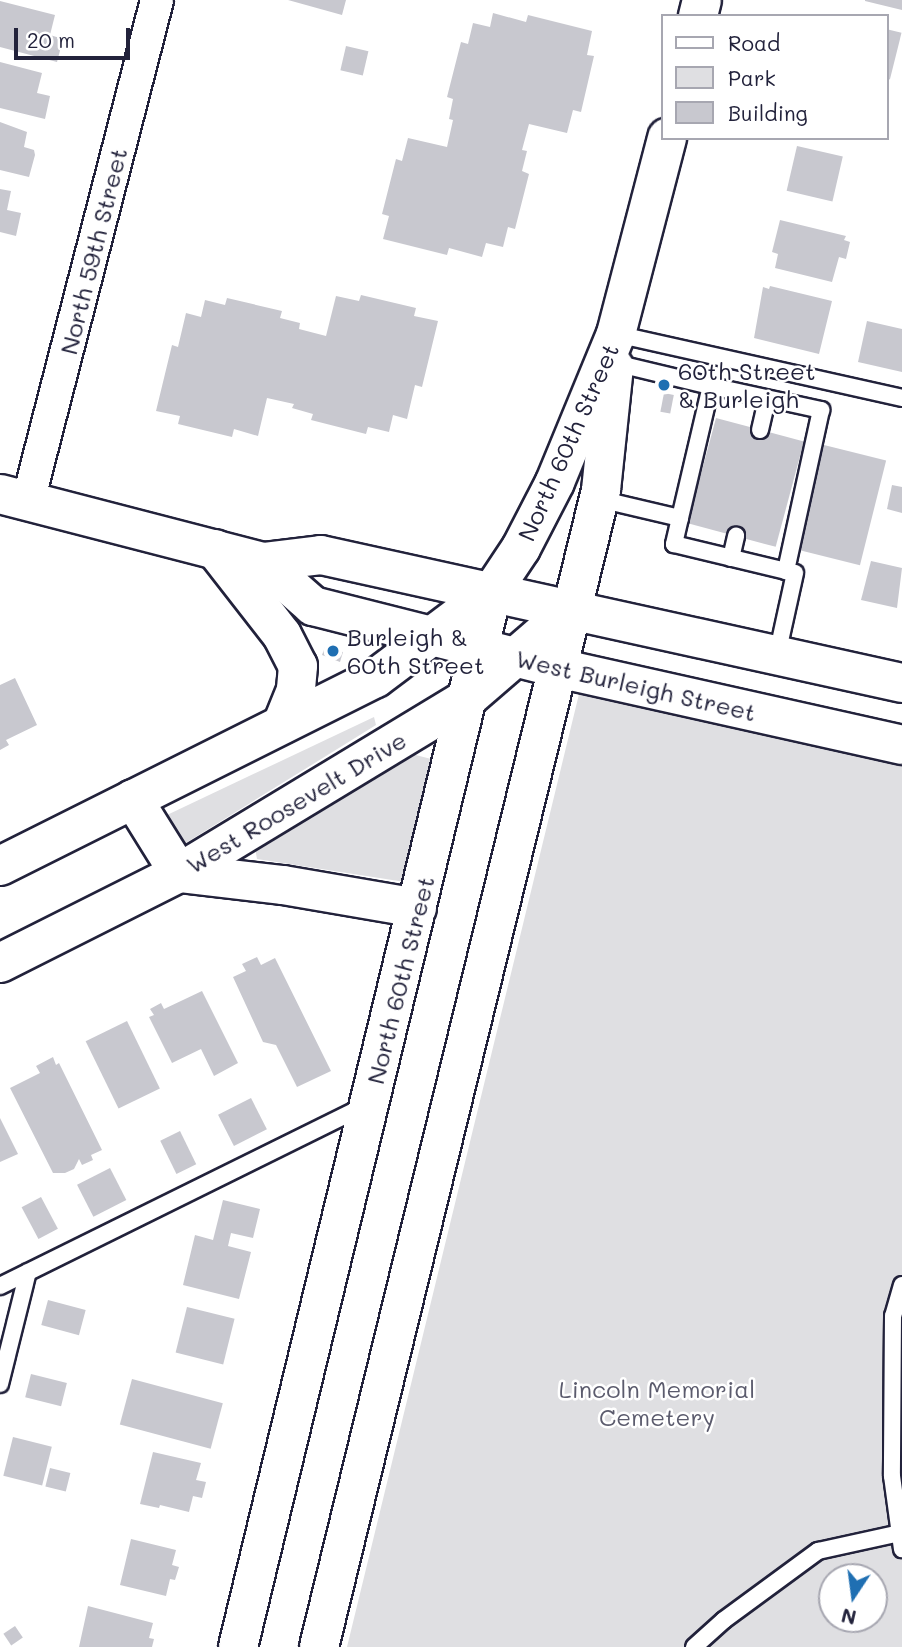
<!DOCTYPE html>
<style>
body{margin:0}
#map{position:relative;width:902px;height:1647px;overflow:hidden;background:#fff;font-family:Mali,sans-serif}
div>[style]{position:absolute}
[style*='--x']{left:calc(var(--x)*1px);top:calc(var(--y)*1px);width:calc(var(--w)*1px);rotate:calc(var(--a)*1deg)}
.green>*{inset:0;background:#dfdfe2}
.building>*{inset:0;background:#c8c8cf;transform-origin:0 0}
.roads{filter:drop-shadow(2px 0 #22223b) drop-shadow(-2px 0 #22223b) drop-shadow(0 2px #22223b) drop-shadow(0 -2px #22223b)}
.lane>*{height:16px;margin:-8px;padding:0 8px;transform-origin:8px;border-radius:8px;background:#fff}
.street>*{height:32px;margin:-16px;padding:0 16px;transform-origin:16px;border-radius:16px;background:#fff}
.secondary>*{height:38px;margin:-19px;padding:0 19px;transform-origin:19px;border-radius:19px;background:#fff}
.dots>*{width:19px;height:19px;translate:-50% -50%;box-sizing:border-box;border:4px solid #fff;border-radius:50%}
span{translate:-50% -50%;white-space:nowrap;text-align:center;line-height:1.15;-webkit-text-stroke:5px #fff;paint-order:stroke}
.street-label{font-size:24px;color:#22223b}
.poi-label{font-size:24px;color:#22223b}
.left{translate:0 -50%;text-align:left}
.park-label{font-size:24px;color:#5b5b6d}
.legend{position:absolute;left:661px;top:14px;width:228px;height:126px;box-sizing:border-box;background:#fff;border:2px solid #a7a7b1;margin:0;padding:9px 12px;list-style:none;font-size:21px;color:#22223b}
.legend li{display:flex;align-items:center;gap:14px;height:35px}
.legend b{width:35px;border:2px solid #a7a7b1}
.north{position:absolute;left:818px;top:1563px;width:70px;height:70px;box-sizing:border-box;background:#fff;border:2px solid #a7a7b1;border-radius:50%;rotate:193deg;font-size:19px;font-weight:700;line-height:28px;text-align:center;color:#22223b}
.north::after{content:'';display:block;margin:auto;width:24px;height:32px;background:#1f6fb2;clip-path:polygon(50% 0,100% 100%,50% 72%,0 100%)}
.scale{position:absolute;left:14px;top:28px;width:116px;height:32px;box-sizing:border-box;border:4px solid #22223b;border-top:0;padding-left:9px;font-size:21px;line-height:24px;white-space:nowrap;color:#22223b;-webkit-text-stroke:5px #fff;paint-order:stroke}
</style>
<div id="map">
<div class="green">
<i style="clip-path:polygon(evenodd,580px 690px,902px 763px,902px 1647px,347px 1647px,580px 690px,832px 1577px,874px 1577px,874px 1619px,832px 1619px,832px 1577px)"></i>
<i style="clip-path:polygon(374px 717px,376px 725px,184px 844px,167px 815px)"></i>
<i style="clip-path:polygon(408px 753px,435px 760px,405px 882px,257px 859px,255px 848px)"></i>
</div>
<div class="building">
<i style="clip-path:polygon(288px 0,346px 0,342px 15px)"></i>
<i style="clip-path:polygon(865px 0,902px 0,902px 10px,865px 1px)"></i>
<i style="clip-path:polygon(0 1px,55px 15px,50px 35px,63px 39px,57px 62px,0 47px)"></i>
<i style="clip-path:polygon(493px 13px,526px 22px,528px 15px,592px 31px,587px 55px,594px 56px,581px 112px,573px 110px,567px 133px,529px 124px,522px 150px,527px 151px,522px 171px,529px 174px,515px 229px,508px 227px,503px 247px,486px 243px,482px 257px,449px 248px,447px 255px,383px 239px,389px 216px,382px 214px,396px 159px,402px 161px,408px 138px,447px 147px,453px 120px,449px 119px,453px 99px,447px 97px,461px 42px,468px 44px,473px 23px,490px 27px)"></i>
<i style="left:886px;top:29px;width:16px;height:48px;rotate:14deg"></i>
<i style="left:346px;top:46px;width:23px;height:25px;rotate:13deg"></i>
<i style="clip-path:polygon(0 62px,42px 73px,37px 93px,50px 96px,45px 119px,0 108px)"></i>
<i style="clip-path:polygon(0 122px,27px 132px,24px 147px,34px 150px,35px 155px,29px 177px,0 170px)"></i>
<i style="left:797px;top:146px;width:47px;height:46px;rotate:13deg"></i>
<i style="clip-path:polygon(0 189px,11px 191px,7px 210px,21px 213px,16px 236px,0 232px)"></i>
<i style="clip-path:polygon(780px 220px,846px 236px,844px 240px,850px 242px,846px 259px,839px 257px,832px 282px,775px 268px,778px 254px,772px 252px)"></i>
<i style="clip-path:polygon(770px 286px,832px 301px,819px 354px,754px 338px,763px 287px,769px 289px)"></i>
<i style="clip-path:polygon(361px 295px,416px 308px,414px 316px,438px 321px,422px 387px,415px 385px,407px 419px,393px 415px,389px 432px,368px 427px,366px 434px,311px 420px,313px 414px,292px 408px,294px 404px,267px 398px,258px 436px,234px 429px,232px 437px,178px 424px,180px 416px,156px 411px,172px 345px,178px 347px,186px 313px,201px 317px,205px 300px,225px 305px,227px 298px,282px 311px,280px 318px,300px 323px,299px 329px,326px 336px,336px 296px,359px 301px)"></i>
<i style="clip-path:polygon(867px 321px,902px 329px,902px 372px,858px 362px)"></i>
<i style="left:664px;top:393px;width:10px;height:19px;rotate:11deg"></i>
<i style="left:716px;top:418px;width:91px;height:109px;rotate:15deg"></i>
<i style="left:824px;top:445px;width:64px;height:108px;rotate:14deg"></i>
<i style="clip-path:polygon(892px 485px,902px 487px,902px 513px,887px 509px)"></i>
<i style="clip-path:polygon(871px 561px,902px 568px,897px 608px,861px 600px)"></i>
<i style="clip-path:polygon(325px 647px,343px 652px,340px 662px,322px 655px)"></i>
<i style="clip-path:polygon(15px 678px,37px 725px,6px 740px,9px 745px,0 750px,0 685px)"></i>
<i style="clip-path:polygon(257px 957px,261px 965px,275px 958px,331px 1071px,297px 1087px,276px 1045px,263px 1042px,233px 977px,246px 971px,242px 964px)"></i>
<i style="clip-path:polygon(202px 991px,238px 1063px,214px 1076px,201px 1049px,172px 1063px,149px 1017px,154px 1015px,150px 1009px,161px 1003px,164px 1009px)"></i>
<i style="left:127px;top:1021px;width:75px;height:46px;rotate:64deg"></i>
<i style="clip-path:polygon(53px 1057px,56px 1065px,59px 1063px,102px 1150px,91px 1155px,93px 1160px,82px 1165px,79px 1159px,74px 1169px,65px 1173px,53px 1173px,10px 1088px,40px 1073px,36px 1066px)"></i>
<i style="left:251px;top:1098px;width:35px;height:37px;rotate:63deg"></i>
<i style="clip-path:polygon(0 1118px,18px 1154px,0 1162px)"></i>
<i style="left:180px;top:1131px;width:37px;height:22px;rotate:64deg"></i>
<i style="left:110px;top:1168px;width:36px;height:37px;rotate:63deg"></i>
<i style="left:41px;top:1197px;width:36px;height:22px;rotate:62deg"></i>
<i style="clip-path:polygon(223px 1200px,260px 1209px,253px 1238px,231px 1233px,228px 1246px,251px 1252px,239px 1299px,183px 1285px,195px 1235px,213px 1240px)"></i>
<i style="left:48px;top:1300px;width:39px;height:26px;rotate:15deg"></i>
<i style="left:187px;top:1307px;width:49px;height:47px;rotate:14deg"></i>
<i style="left:31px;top:1374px;width:37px;height:24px;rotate:14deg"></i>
<i style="left:132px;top:1379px;width:94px;height:47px;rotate:15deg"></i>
<i style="left:13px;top:1437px;width:40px;height:40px;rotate:14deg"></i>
<i style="clip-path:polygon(153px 1452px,201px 1463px,196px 1480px,206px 1482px,202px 1498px,193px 1496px,189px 1512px,160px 1505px,159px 1508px,140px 1504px)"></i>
<i style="left:50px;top:1468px;width:21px;height:19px;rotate:14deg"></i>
<i style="clip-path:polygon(131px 1539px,176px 1550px,172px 1565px,179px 1567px,175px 1580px,170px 1579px,166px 1596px,120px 1585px)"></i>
<i style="clip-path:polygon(88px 1606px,153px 1623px,149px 1638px,154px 1639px,152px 1647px,79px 1647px)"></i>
<i style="left:15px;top:1626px;width:14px;height:14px;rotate:56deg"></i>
</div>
<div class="roads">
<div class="lane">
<i style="--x:616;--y:334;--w:293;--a:12.6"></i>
<i style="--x:615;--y:363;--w:99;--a:13.5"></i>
<i style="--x:760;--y:430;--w:32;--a:-77"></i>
<i style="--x:599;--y:499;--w:83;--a:13.2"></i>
<i style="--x:680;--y:518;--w:27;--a:103"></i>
<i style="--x:674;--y:544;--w:124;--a:13.5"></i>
<i style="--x:795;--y:573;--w:84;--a:102.4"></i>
<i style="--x:680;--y:518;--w:136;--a:-76.8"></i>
<i style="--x:711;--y:386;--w:113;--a:12.3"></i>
<i style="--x:821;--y:410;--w:165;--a:102.3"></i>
<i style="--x:731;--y:558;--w:23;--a:-77"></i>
<i style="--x:902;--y:1285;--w:32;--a:106"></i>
<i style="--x:893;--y:1316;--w:160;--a:90.4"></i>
<i style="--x:892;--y:1476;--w:74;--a:82.2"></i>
<i style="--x:0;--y:1286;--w:407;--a:-26.3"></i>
<i style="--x:0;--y:1384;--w:115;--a:-76"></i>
<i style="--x:694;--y:1647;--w:40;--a:-42"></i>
<i style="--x:724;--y:1620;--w:117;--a:-36.3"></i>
<i style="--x:818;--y:1551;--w:84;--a:-12.4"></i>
</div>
<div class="street">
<i style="--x:28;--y:501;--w:517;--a:-75.56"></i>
</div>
<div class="secondary">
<i style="--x:698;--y:16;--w:16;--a:-76"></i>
<i style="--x:0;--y:494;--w:272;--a:14.5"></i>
<i style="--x:263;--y:562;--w:58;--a:-6.9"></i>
<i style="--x:321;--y:555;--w:595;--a:12.42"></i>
<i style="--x:215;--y:549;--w:109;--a:52.1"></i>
<i style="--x:282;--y:635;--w:35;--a:63"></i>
<i style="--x:298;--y:666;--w:24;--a:95"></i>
<i style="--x:296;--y:690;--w:37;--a:112"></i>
<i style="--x:263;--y:562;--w:67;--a:41.3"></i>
<i style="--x:313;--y:606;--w:253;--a:14.2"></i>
<i style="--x:558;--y:668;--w:353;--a:12.6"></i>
<i style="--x:133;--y:799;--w:87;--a:58.1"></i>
<i style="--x:0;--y:866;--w:420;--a:-26.6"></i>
<i style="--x:376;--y:678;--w:146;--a:-36.9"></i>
<i style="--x:179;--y:873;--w:105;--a:6.6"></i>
<i style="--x:283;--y:885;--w:136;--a:9.7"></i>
<i style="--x:0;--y:963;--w:200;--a:-26.7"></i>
<i style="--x:179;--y:873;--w:338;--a:-31.2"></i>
<i style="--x:468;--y:698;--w:136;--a:-40.8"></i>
<i style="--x:238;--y:1647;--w:1087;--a:-76.44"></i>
<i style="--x:493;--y:590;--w:50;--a:-56.3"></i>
<i style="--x:521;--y:548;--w:74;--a:-62.7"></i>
<i style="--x:555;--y:482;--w:160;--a:-67.6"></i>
<i style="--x:616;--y:334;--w:203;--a:-75.4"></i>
<i style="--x:319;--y:1647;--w:1191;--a:-76.3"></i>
<i style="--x:601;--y:490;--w:124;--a:-84"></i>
</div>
</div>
<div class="dots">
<i style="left:664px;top:385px;background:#1f6fb2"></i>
<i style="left:333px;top:651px;background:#1f6fb2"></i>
</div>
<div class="street-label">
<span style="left:93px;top:251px;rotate:-76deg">North 59th Street</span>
<span style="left:568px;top:442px;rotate:-66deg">North 60th Street</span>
<span style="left:636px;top:685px;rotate:13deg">West Burleigh Street</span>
<span style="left:296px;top:802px;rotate:-31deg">West Roosevelt Drive</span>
<span style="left:400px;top:980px;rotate:-76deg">North 60th Street</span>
</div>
<div class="poi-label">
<span class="left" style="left:678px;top:385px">60th Street<br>&amp; Burleigh</span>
<span class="left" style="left:347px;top:651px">Burleigh &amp;<br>60th Street</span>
</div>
<div class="park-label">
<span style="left:657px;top:1403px">Lincoln Memorial<br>Cemetery</span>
</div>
<ul class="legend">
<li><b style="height:9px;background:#fff"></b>Road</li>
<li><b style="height:19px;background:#dfdfe2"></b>Park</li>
<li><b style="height:19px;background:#c8c8cf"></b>Building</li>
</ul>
<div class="north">N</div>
<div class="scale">20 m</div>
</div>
